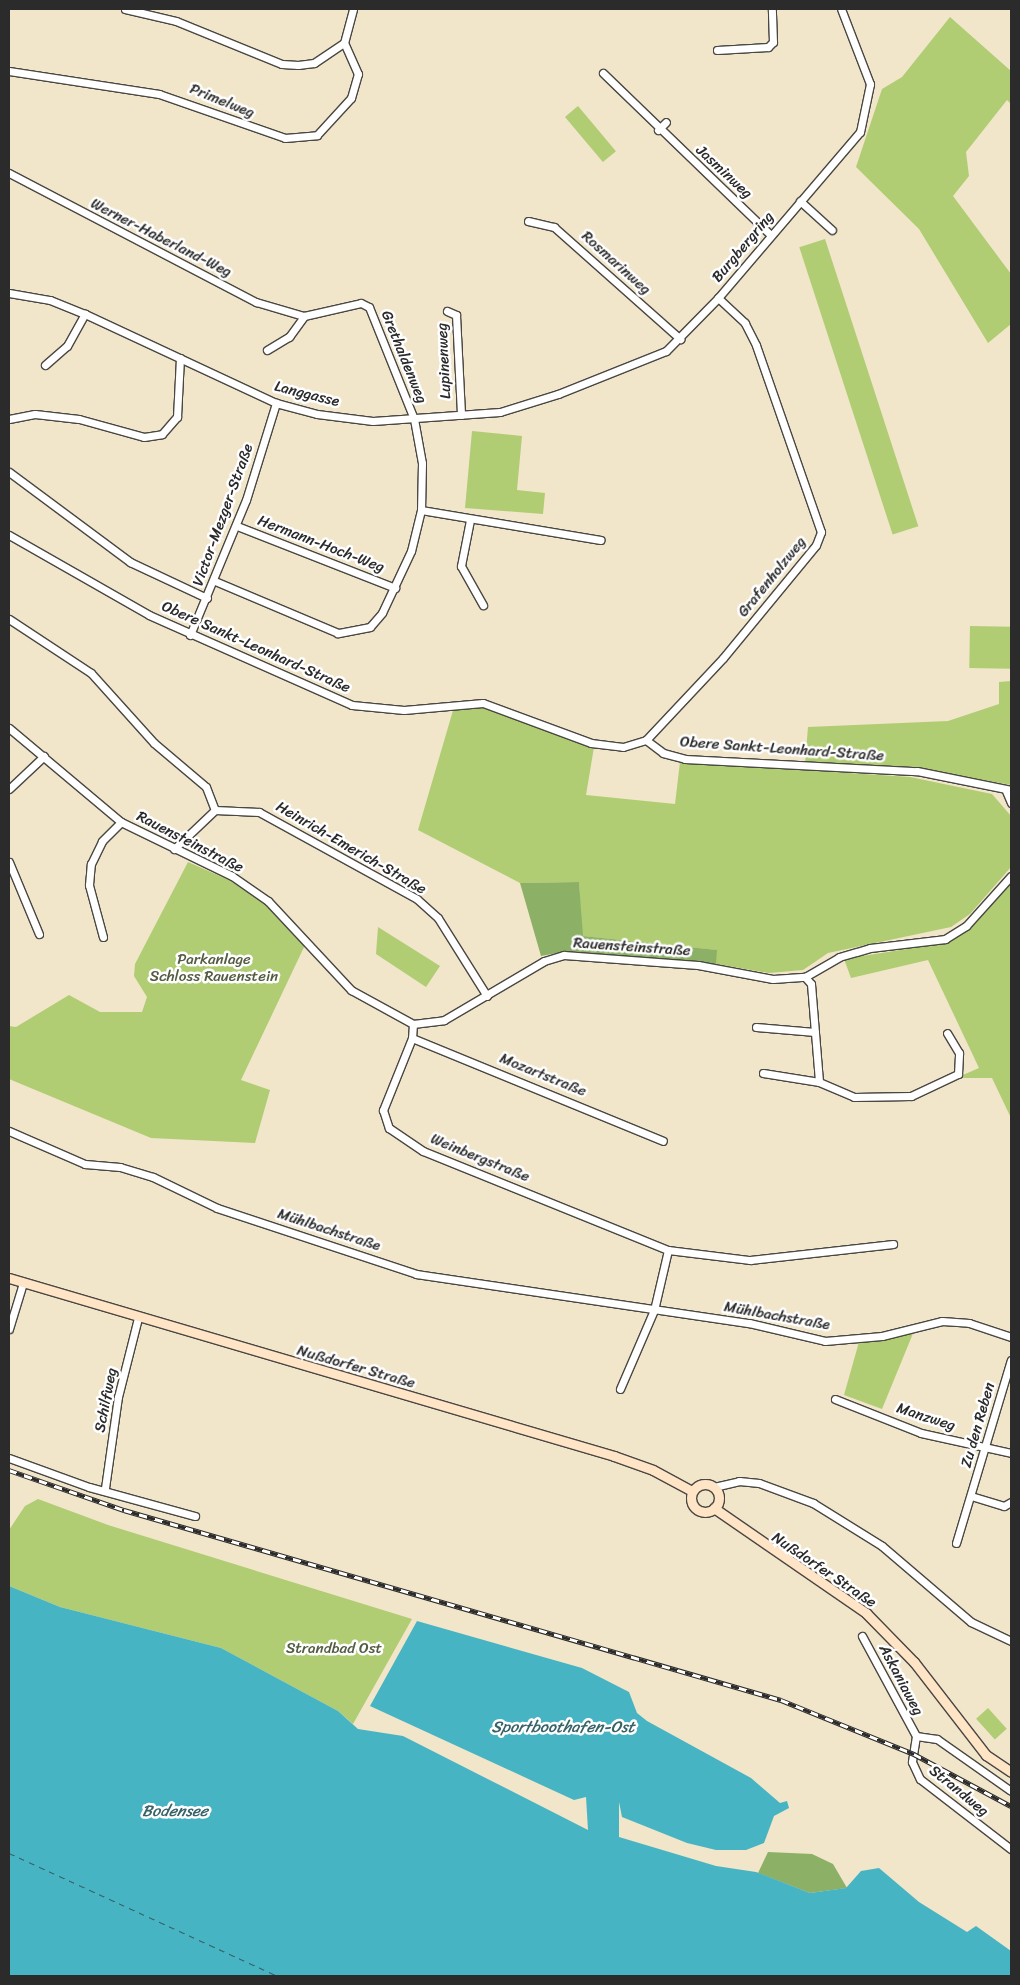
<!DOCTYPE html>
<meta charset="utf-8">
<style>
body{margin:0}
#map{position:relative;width:1020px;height:1985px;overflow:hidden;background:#f1e5ca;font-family:Sriracha,sans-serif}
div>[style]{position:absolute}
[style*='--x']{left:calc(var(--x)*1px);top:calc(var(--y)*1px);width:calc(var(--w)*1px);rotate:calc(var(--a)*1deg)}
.green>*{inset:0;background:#b0cd73;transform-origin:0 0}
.forest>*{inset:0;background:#8cb065}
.water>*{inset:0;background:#47b4c3}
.ferry>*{height:1px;margin-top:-0.5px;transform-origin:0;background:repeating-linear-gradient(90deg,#366268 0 6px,transparent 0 11px)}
.roads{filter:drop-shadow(1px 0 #494743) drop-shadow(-1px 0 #494743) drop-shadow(0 1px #494743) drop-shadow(0 -1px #494743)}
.street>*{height:7px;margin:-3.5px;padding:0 3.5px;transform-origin:3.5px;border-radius:3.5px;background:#fff}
.secondary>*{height:9px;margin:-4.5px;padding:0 4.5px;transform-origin:4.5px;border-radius:4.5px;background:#ffe4c6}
.secondary>.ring{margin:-4.5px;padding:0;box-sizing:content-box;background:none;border:9px solid #ffe4c6;border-radius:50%}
.rail>*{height:4.5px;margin-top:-2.25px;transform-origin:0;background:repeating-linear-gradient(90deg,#fff 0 8px,#2b2b2b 0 16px);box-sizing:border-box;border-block:1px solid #2b2b2b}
span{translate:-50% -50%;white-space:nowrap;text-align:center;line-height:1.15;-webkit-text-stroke:5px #fff;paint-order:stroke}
.street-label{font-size:15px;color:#2b2b2b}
.park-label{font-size:15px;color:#535c41}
.water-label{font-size:16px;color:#366268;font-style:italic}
.frame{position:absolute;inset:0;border:10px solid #2b2b2b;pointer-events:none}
</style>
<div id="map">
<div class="green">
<i style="clip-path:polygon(950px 17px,1011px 71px,1011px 104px,1007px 100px,966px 152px,969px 176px,953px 196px,1011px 274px,1011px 324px,988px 343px,919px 229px,856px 167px,882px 89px,902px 77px)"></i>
<i style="left:578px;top:106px;width:59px;height:17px;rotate:50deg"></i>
<i style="left:825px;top:239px;width:302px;height:27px;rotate:72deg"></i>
<i style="clip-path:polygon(472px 431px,522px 436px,517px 490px,545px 493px,543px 514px,465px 508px)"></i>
<i style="left:970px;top:626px;width:41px;height:42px;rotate:1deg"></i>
<i style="clip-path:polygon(1011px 681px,1011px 785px,922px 769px,805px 764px,808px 727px,948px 721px,999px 704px,999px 682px)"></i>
<i style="clip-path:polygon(454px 707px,484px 707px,594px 747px,586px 795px,675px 804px,680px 762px,910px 777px,992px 794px,1011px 816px,1011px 867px,970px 914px,951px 927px,828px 953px,803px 970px,769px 973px,716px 964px,716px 950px,582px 936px,579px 882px,520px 883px,418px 830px)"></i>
<i style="clip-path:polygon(188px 862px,229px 880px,267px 905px,305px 945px,241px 1080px,270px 1090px,255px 1143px,151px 1138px,9px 1079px,9px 1026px,16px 1027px,69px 995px,100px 1012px,142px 1012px,147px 997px,134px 976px,135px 964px)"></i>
<i style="clip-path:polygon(1011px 880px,1011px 1118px,992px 1078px,956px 1078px,979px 1068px,928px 960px,851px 978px,844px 959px,950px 942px,988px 909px)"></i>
<i style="clip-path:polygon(378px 927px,440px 966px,426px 987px,376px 954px)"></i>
<i style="clip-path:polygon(914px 1331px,882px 1409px,844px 1395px,859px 1342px)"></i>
<i style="clip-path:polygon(38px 1499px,108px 1525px,412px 1619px,353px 1724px,338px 1711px,221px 1648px,60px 1607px,9px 1586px,9px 1530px,25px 1506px)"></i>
<i style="left:988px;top:1708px;width:28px;height:16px;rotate:48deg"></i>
</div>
<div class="forest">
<i style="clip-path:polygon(579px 882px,583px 936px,717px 950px,716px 964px,568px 951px,541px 956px,520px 883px)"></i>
<i style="clip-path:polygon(768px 1852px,812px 1854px,833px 1864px,847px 1888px,810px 1893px,758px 1873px)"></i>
</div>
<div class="water">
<i style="clip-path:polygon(9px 1586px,60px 1607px,221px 1648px,338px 1711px,358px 1729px,403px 1736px,588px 1830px,586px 1797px,574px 1800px,370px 1706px,417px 1621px,582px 1668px,629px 1692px,637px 1713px,647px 1721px,751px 1778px,780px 1803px,787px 1801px,789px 1808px,774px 1816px,764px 1843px,746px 1850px,716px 1850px,687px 1843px,622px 1817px,619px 1802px,619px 1837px,716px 1866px,756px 1872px,810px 1893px,846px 1888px,861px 1871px,879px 1868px,919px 1902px,967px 1932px,976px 1926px,1011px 1951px,1011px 1976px,9px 1976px)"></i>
</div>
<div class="ferry">
<i style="--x:9;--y:1853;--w:296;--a:24.6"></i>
</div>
<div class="roads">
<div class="street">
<i style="--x:125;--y:9;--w:52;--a:13.2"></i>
<i style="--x:176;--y:21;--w:114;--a:22.1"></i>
<i style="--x:282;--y:64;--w:16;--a:4"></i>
<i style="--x:298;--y:65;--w:16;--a:-7"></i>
<i style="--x:314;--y:63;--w:36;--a:-34"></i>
<i style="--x:344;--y:43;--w:35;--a:-75"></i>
<i style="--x:717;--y:50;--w:51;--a:-3.4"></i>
<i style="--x:768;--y:47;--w:7;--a:-45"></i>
<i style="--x:773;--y:42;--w:33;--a:-92"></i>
<i style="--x:9;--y:71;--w:152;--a:8.7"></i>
<i style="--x:159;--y:94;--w:133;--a:19.2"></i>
<i style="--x:285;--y:138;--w:32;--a:-5"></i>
<i style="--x:317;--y:135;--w:50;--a:-47.4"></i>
<i style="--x:351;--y:98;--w:25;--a:-74"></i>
<i style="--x:358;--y:74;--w:34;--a:-114"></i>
<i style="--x:603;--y:73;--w:232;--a:44"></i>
<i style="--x:658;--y:130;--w:11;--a:-45"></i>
<i style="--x:9;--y:173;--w:279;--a:27.6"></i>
<i style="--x:256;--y:302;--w:50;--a:16.3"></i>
<i style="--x:304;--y:316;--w:58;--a:-12.8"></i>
<i style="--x:361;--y:303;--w:9;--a:27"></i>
<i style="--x:369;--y:307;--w:121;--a:68.1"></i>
<i style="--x:414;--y:419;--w:45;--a:79.7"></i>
<i style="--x:422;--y:463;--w:47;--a:91.2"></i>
<i style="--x:421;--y:510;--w:42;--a:103.7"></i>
<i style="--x:411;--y:551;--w:68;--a:115.1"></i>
<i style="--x:382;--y:613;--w:18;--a:131"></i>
<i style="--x:370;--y:627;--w:33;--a:169"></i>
<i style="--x:338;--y:633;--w:134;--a:-157.1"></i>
<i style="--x:800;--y:201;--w:43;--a:42.2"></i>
<i style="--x:528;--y:221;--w:27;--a:13"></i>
<i style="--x:554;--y:227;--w:169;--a:41.6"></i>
<i style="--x:9;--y:293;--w:42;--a:9.7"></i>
<i style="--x:50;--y:300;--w:38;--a:22"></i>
<i style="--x:85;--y:314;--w:211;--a:25"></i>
<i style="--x:276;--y:403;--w:42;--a:15"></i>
<i style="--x:317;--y:414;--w:56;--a:7.1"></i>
<i style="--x:373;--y:421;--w:127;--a:-4.1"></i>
<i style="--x:500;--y:412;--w:61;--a:-17.2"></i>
<i style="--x:558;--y:394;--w:116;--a:-21.7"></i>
<i style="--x:666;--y:351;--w:74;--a:-45.5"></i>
<i style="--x:718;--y:298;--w:218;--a:-49.5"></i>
<i style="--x:860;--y:132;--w:49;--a:-78.2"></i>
<i style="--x:870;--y:84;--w:80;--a:-111.1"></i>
<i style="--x:447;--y:311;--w:10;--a:24"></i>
<i style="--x:456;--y:315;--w:100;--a:87.1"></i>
<i style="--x:267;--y:350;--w:26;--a:-31"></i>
<i style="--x:289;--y:337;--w:26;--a:-54"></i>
<i style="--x:45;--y:365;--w:29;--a:-41"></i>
<i style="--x:67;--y:346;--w:37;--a:-61"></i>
<i style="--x:9;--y:419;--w:26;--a:-11"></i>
<i style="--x:35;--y:414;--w:44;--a:6.5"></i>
<i style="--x:79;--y:419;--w:67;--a:15.5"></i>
<i style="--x:144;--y:437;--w:18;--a:-9"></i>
<i style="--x:162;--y:434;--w:23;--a:-49"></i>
<i style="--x:177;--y:417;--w:59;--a:-87.1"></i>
<i style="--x:9;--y:472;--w:151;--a:36.6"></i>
<i style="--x:130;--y:562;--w:85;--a:25.1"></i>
<i style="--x:421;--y:510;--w:182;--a:9.5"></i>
<i style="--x:470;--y:520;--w:47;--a:101.1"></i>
<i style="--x:461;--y:566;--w:45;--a:60.6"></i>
<i style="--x:237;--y:526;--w:170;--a:21.4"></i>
<i style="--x:9;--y:535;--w:161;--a:29.7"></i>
<i style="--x:149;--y:615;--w:222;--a:23.9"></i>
<i style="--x:352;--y:705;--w:52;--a:5.5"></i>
<i style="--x:404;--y:710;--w:79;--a:-5.1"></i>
<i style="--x:483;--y:703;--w:115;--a:20.3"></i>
<i style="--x:591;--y:743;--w:32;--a:7"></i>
<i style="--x:623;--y:747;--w:24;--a:-17"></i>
<i style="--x:646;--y:740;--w:112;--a:-46.8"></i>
<i style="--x:723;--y:658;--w:146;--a:-50.5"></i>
<i style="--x:816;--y:545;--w:14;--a:-69"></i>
<i style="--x:821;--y:532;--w:198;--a:-109.2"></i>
<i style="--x:756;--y:345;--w:25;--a:-117"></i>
<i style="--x:745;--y:323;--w:37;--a:-137"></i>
<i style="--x:9;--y:619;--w:98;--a:33.4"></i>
<i style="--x:91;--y:673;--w:94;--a:48"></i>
<i style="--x:154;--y:743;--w:68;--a:40.2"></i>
<i style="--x:206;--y:787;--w:25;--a:69"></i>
<i style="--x:190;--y:635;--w:146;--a:-67.5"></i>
<i style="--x:246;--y:500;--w:102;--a:-72.8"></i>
<i style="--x:9;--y:728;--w:146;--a:40"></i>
<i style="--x:121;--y:822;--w:123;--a:25.9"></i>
<i style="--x:232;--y:876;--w:44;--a:34.8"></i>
<i style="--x:268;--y:901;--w:122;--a:47"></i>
<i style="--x:351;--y:990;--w:71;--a:28.7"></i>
<i style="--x:413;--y:1024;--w:31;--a:-7"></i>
<i style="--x:444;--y:1020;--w:116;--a:-30.5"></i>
<i style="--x:544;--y:961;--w:21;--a:-17"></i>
<i style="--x:564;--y:955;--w:134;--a:4.3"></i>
<i style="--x:698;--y:965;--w:76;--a:10.6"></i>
<i style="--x:773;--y:979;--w:32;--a:-4"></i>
<i style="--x:805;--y:977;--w:39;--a:-30"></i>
<i style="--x:839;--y:957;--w:32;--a:-16"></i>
<i style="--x:870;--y:948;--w:76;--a:-6.8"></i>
<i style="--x:945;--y:939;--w:25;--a:-32"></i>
<i style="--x:966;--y:926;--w:67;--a:-48"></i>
<i style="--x:646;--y:740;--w:21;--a:37"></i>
<i style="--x:663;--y:753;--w:23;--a:15"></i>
<i style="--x:685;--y:759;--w:232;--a:3"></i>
<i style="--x:917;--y:771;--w:96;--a:11.4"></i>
<i style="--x:9;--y:789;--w:48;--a:-43.3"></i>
<i style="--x:1006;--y:791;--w:13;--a:67"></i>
<i style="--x:174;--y:849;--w:57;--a:-43.6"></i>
<i style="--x:215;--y:810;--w:44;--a:2.6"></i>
<i style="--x:259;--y:812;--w:180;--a:28.8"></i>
<i style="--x:417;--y:899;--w:28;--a:42"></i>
<i style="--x:438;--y:918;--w:92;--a:57.9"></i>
<i style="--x:9;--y:862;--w:78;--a:67.4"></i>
<i style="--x:103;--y:937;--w:54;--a:-105.1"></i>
<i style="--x:89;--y:885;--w:21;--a:-85"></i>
<i style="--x:91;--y:864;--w:25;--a:-64"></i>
<i style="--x:102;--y:841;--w:27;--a:-45"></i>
<i style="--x:805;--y:977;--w:9;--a:49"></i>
<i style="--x:811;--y:984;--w:98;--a:85.3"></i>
<i style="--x:819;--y:1082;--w:38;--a:23"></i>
<i style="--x:854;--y:1097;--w:57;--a:-1"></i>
<i style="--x:911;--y:1096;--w:52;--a:-25.1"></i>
<i style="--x:958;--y:1074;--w:21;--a:-87"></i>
<i style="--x:959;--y:1053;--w:23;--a:-121"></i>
<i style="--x:413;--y:1024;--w:14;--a:94"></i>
<i style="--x:412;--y:1038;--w:78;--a:111.9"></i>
<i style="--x:383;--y:1110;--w:19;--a:72"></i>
<i style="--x:389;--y:1128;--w:41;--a:34.1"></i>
<i style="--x:423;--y:1151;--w:264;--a:22"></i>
<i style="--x:668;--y:1250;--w:62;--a:103.1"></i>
<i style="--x:654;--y:1310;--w:86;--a:113.3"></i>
<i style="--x:756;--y:1027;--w:59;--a:4.8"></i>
<i style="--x:412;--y:1038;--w:271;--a:22.3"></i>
<i style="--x:763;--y:1073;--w:57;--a:9.1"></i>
<i style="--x:9;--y:1131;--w:83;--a:23.5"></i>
<i style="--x:85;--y:1164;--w:35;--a:5"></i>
<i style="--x:120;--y:1167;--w:34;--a:17"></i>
<i style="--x:153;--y:1177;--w:71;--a:25.8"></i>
<i style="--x:217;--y:1208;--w:210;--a:18.3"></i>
<i style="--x:416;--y:1274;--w:337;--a:8.4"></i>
<i style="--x:749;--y:1323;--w:78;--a:13.3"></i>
<i style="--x:825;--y:1341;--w:57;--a:-5"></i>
<i style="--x:882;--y:1336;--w:62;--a:-14"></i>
<i style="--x:942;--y:1321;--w:27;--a:4"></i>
<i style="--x:969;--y:1323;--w:44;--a:18.4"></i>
<i style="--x:668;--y:1250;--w:83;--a:7"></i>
<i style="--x:750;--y:1260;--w:144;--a:-6.4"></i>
<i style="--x:9;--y:1329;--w:48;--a:-73.1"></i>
<i style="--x:835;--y:1399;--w:92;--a:21.6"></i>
<i style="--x:921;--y:1433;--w:92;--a:12.5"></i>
<i style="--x:9;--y:1458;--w:85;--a:19.9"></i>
<i style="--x:89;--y:1487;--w:110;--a:15.3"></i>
<i style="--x:714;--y:1487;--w:26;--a:-13"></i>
<i style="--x:739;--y:1481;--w:20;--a:6"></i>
<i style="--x:759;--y:1483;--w:58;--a:20.3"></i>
<i style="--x:813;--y:1503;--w:81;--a:31.9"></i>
<i style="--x:882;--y:1546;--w:117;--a:40.5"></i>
<i style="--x:971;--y:1622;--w:44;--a:25.4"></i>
<i style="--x:105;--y:1488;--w:92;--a:-81.9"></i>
<i style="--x:118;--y:1397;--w:81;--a:-75.8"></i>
<i style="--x:971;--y:1496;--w:34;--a:17"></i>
<i style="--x:1004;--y:1506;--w:8;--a:-30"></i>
<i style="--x:956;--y:1543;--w:191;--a:-73.3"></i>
<i style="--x:862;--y:1636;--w:114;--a:61.6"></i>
<i style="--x:916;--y:1736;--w:26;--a:99"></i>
<i style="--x:912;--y:1762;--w:19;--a:65"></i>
<i style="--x:920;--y:1779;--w:115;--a:37.6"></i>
<i style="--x:916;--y:1736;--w:21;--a:8"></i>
<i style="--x:937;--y:1739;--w:90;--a:35.1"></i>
</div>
<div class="secondary">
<i style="--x:9;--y:1278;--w:631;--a:16.39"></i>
<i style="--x:614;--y:1456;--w:41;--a:19.7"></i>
<i style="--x:653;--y:1470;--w:44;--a:28.3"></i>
<i class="ring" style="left:691px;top:1484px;width:19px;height:19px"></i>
<i style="--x:714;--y:1508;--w:185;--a:34.6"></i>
<i style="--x:866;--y:1613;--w:69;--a:45.6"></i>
<i style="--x:914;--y:1662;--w:118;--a:52.3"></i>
<i style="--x:986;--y:1755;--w:30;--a:34"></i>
</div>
</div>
<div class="rail">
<i style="--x:9;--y:1470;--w:122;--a:19.2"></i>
<i style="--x:124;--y:1510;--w:684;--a:16.13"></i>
<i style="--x:781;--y:1700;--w:144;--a:22.1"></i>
<i style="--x:914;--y:1754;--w:110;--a:28.2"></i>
</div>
<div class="street-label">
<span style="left:222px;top:101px;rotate:22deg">Primelweg</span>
<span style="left:724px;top:172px;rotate:43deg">Jasminweg</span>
<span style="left:161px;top:238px;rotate:27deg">Werner-Haberland-Weg</span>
<span style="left:743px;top:247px;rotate:-50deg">Burgbergring</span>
<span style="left:616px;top:263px;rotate:42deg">Rosmarinweg</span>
<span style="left:404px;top:357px;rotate:68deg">Grethaldenweg</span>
<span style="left:444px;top:361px;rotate:-93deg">Lupinenweg</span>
<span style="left:307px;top:394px;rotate:14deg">Langgasse</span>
<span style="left:223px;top:515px;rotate:-70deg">Victor-Mezger-Straße</span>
<span style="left:321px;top:544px;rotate:21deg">Hermann-Hoch-Weg</span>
<span style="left:772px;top:577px;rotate:-51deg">Grafenholzweg</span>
<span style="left:256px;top:647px;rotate:24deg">Obere Sankt-Leonhard-Straße</span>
<span style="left:782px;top:749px;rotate:4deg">Obere Sankt-Leonhard-Straße</span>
<span style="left:190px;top:842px;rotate:27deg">Rauensteinstraße</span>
<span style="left:351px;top:848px;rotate:30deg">Heinrich-Emerich-Straße</span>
<span style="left:632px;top:947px;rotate:4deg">Rauensteinstraße</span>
<span style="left:543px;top:1075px;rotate:22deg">Mozartstraße</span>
<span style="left:480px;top:1158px;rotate:22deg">Weinbergstraße</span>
<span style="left:329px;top:1230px;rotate:18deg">Mühlbachstraße</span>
<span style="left:777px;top:1316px;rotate:10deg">Mühlbachstraße</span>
<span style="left:356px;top:1367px;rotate:16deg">Nußdorfer Straße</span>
<span style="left:106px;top:1400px;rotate:-79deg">Schilfweg</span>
<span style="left:926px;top:1417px;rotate:18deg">Manzweg</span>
<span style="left:978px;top:1425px;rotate:-74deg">Zu den Reben</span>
<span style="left:824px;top:1570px;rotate:34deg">Nußdorfer Straße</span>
<span style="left:901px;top:1680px;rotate:62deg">Askaniaweg</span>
<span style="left:959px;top:1791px;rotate:39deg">Strandweg</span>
</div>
<div class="park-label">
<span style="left:214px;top:968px">Parkanlage<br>Schloss Rauenstein</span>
<span style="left:334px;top:1649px">Strandbad Ost</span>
</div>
<div class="water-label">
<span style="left:563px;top:1727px">Sportboothafen-Ost</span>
<span style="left:175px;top:1811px">Bodensee</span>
</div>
<div class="frame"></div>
</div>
